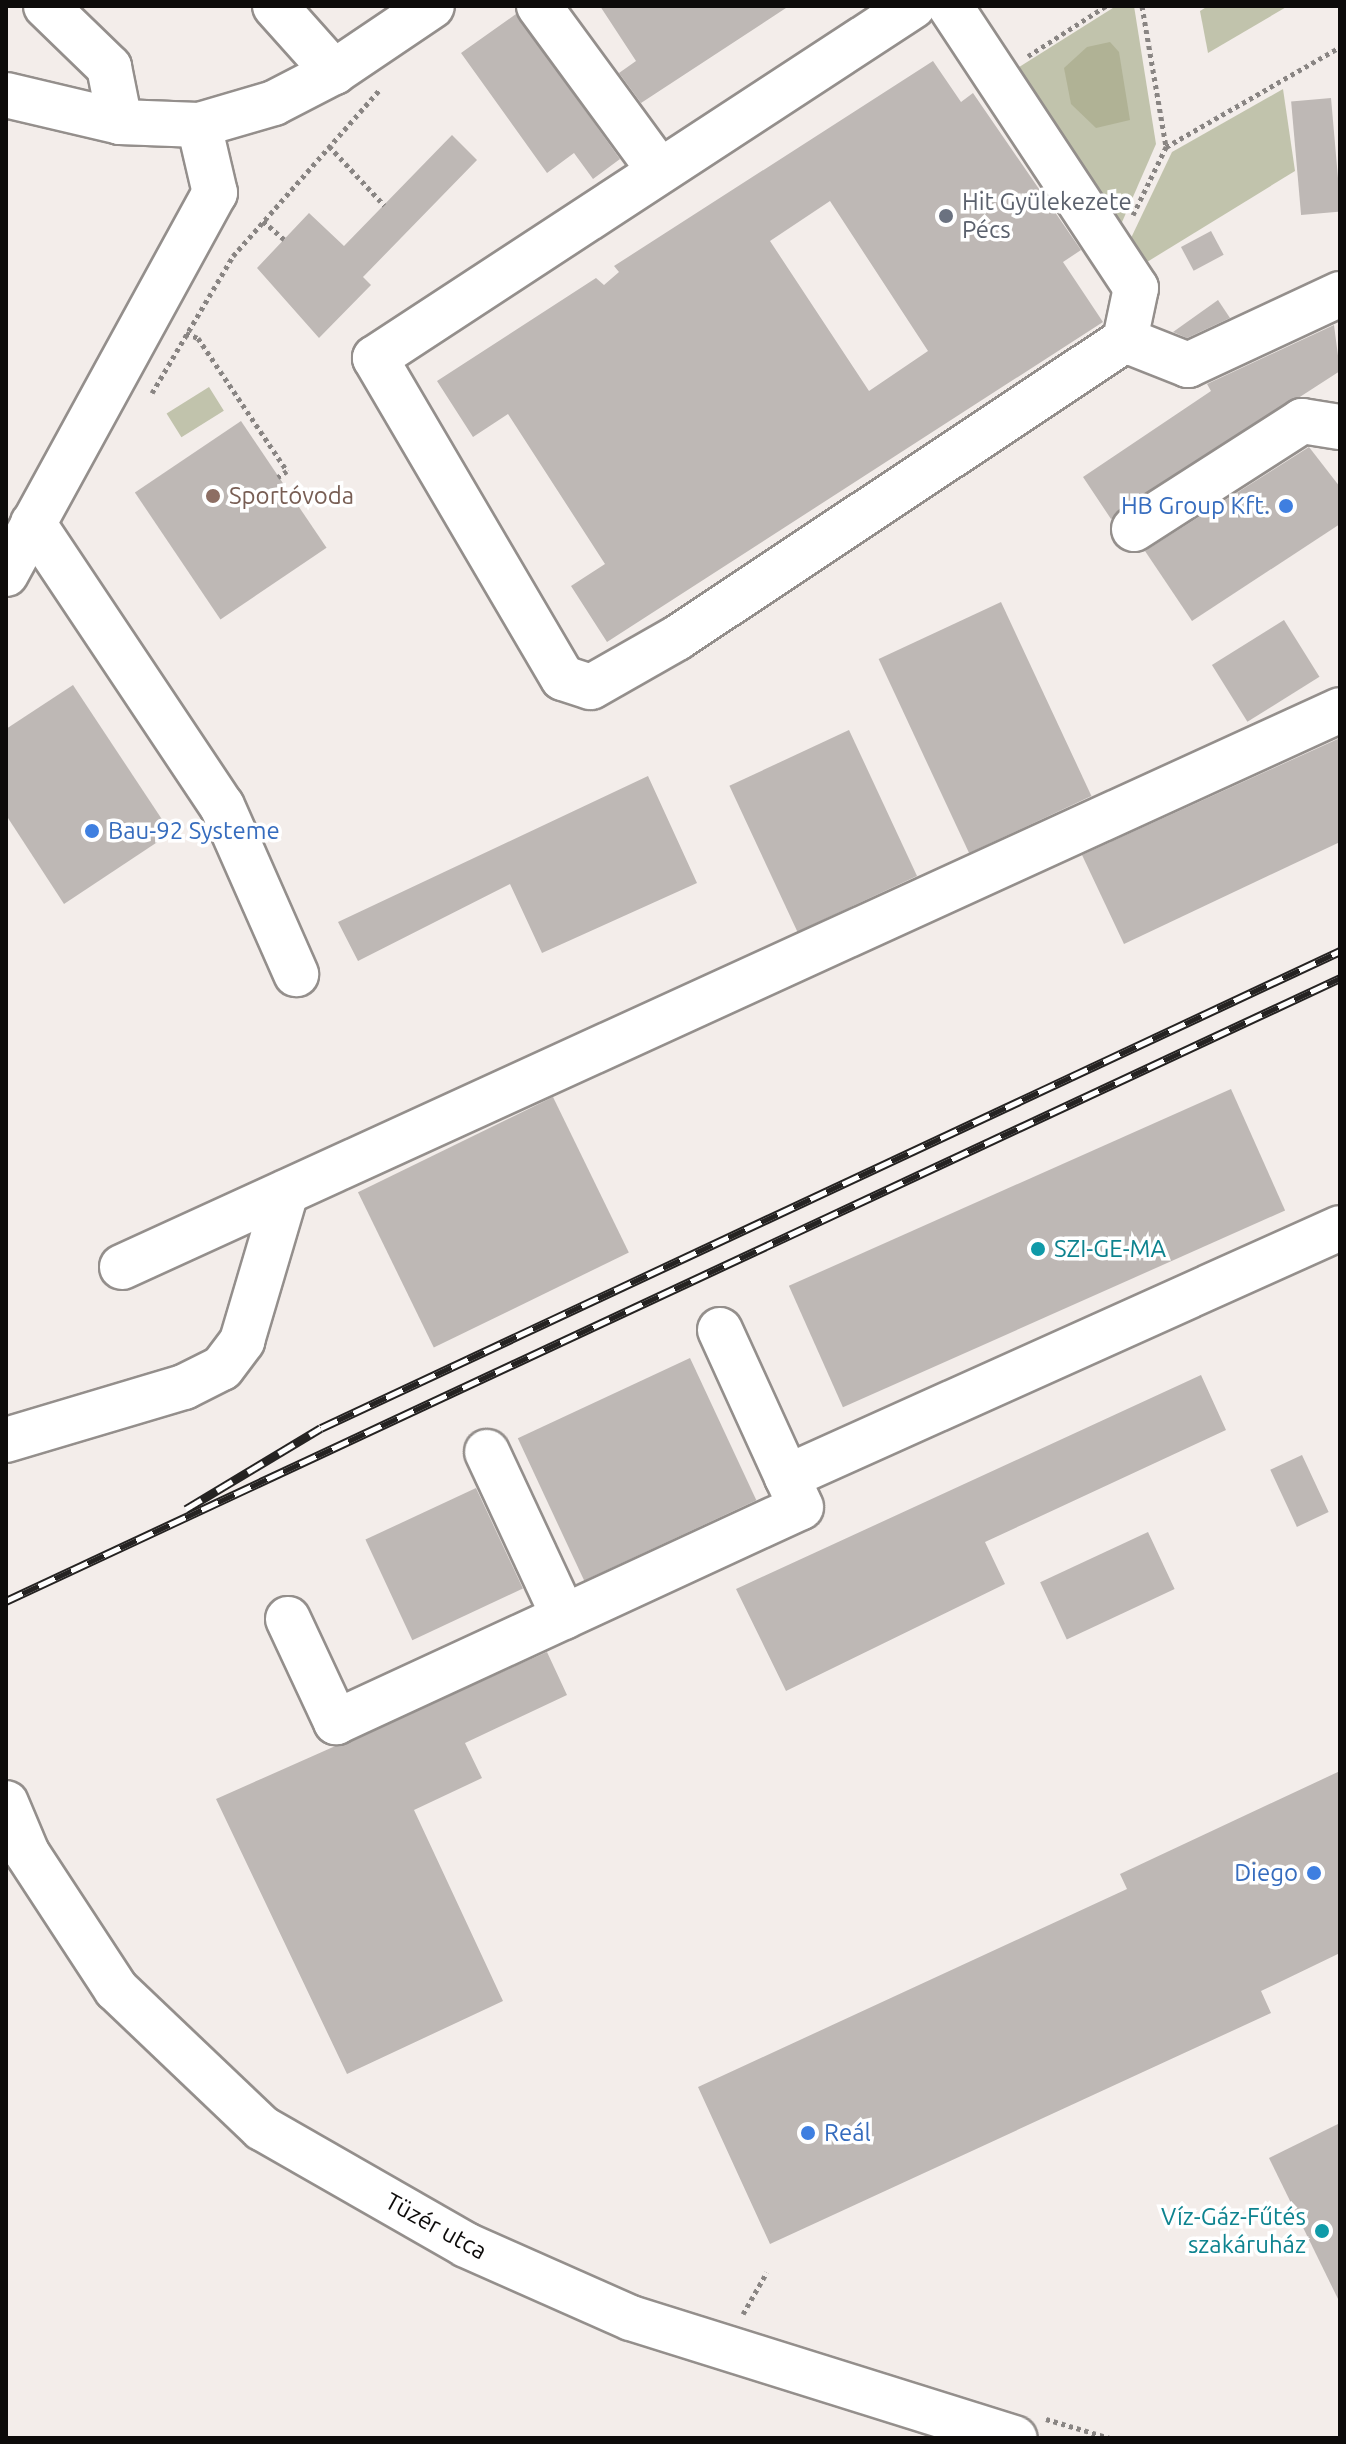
<!DOCTYPE html>
<meta charset="utf-8">
<style>
body{margin:0}
#map{position:relative;width:1346px;height:2444px;overflow:hidden;background:#f3edea;font-family:Ubuntu,sans-serif}
div>[style]{position:absolute}
[style*='--x']{left:calc(var(--x)*1px);top:calc(var(--y)*1px);width:calc(var(--w)*1px);rotate:calc(var(--a)*1deg)}
.green>*{inset:0;background:#c1c3ac;transform-origin:0 0}
.forest>*{inset:0;background:#b0b295}
.building>*{inset:0;background:#beb8b5;transform-origin:0 0}
.path>*{height:5px;margin-top:-2.5px;transform-origin:0;background:repeating-linear-gradient(90deg,#898583 0 4px,transparent 0 8px)}
.roads{filter:drop-shadow(2px 0 #948f8c) drop-shadow(-2px 0 #948f8c) drop-shadow(0 2px #948f8c) drop-shadow(0 -2px #948f8c)}
.minor>*{height:44px;margin:-22px;padding:0 22px;transform-origin:22px;border-radius:22px;background:#fff}
.rail>*{height:9px;margin-top:-4.5px;transform-origin:0;background:repeating-linear-gradient(90deg,#fff 0 18px,#252322 0 36px);box-sizing:border-box;border-block:2px solid #252322}
.dots>*{width:22px;height:22px;translate:-50% -50%;box-sizing:border-box;border:4px solid #fff;border-radius:50%}
span{translate:-50% -50%;white-space:nowrap;text-align:center;line-height:1.15;-webkit-text-stroke:7px #fff;paint-order:stroke}
.worship-label{font-size:24px;color:#5b616d}
.left{translate:0 -50%;text-align:left}
.education-label{font-size:24px;color:#785e54}
.shop-label{font-size:24px;color:#366cbe}
.right{translate:-100% -50%;text-align:right}
.culture-label{font-size:24px;color:#0d838f}
.street-label{font-size:24px;color:#0d0b0a}
.frame{position:absolute;inset:0;border:8px solid #0d0b0a;pointer-events:none}
</style>
<div id="map">
<div class="green">
<i style="clip-path:polygon(1116px 6px,1134px 6px,1156px 144px,1119px 229px,1016px 69px)"></i>
<i style="clip-path:polygon(1208px 6px,1288px 6px,1208px 53px,1200px 11px)"></i>
<i style="clip-path:polygon(1283px 89px,1295px 171px,1147px 262px,1131px 238px,1172px 152px)"></i>
<i style="left:209px;top:387px;width:28px;height:50px;rotate:58deg"></i>
</div>
<div class="forest">
<i style="clip-path:polygon(1110px 42px,1119px 52px,1130px 120px,1096px 128px,1071px 104px,1064px 68px,1087px 47px)"></i>
</div>
<div class="building">
<i style="clip-path:polygon(600px 6px,789px 6px,641px 103px,619px 73px,636px 61px)"></i>
<i style="clip-path:polygon(516px 14px,620px 159px,593px 179px,574px 153px,547px 173px,461px 53px)"></i>
<i style="clip-path:polygon(evenodd,933px 61px,961px 102px,973px 93px,1081px 250px,1063px 262px,1103px 322px,607px 642px,571px 586px,605px 564px,508px 414px,473px 437px,437px 381px,596px 278px,604px 285px,619px 272px,614px 266px,933px 61px,830px 201px,928px 351px,869px 391px,770px 241px,830px 201px)"></i>
<i style="left:1331px;top:98px;width:114px;height:40px;rotate:85deg"></i>
<i style="clip-path:polygon(452px 135px,477px 160px,363px 277px,371px 285px,319px 338px,257px 268px,309px 213px,344px 246px)"></i>
<i style="left:1211px;top:231px;width:27px;height:34px;rotate:62deg"></i>
<i style="clip-path:polygon(1218px 300px,1230px 318px,1187px 338px,1173px 332px)"></i>
<i style="clip-path:polygon(1334px 325px,1340px 371px,1111px 519px,1083px 477px,1211px 391px,1207px 384px)"></i>
<i style="left:241px;top:421px;width:153px;height:128px;rotate:56deg"></i>
<i style="clip-path:polygon(1309px 447px,1340px 487px,1340px 524px,1192px 621px,1145px 551px)"></i>
<i style="left:1001px;top:602px;width:214px;height:135px;rotate:65deg"></i>
<i style="left:1284px;top:620px;width:67px;height:85px;rotate:58deg"></i>
<i style="clip-path:polygon(73px 685px,171px 833px,64px 904px,6px 815px,6px 729px)"></i>
<i style="left:849px;top:730px;width:161px;height:132px;rotate:65deg"></i>
<i style="clip-path:polygon(1340px 738px,1340px 842px,1124px 944px,1082px 855px)"></i>
<i style="clip-path:polygon(648px 776px,697px 883px,542px 953px,510px 884px,358px 961px,338px 922px)"></i>
<i style="left:1231px;top:1089px;width:133px;height:484px;rotate:66deg"></i>
<i style="left:553px;top:1097px;width:173px;height:217px;rotate:64deg"></i>
<i style="left:690px;top:1358px;width:157px;height:190px;rotate:65deg"></i>
<i style="clip-path:polygon(1201px 1375px,1226px 1430px,985px 1542px,1005px 1584px,786px 1691px,736px 1589px)"></i>
<i style="left:1302px;top:1455px;width:63px;height:35px;rotate:65deg"></i>
<i style="left:476px;top:1488px;width:111px;height:122px;rotate:65deg"></i>
<i style="left:1148px;top:1532px;width:63px;height:119px;rotate:65deg"></i>
<i style="clip-path:polygon(547px 1652px,567px 1695px,465px 1743px,482px 1778px,414px 1810px,503px 2001px,347px 2074px,216px 1799px)"></i>
<i style="clip-path:polygon(1340px 1771px,1340px 1953px,1261px 1991px,1271px 2013px,770px 2244px,698px 2087px,1127px 1889px,1120px 1874px)"></i>
<i style="clip-path:polygon(1340px 2123px,1340px 2303px,1269px 2158px)"></i>
</div>
<div class="path">
<i style="--x:1142;--y:6;--w:143;--a:80.3"></i>
<i style="--x:1028;--y:56;--w:93;--a:-32.7"></i>
<i style="--x:329;--y:146;--w:81;--a:47"></i>
<i style="--x:1133;--y:215;--w:76;--a:-64.1"></i>
<i style="--x:1166;--y:147;--w:201;--a:-29.9"></i>
<i style="--x:263;--y:221;--w:28;--a:41"></i>
<i style="--x:186;--y:333;--w:13;--a:23"></i>
<i style="--x:198;--y:338;--w:160;--a:56.2"></i>
<i style="--x:287;--y:471;--w:11;--a:146"></i>
<i style="--x:152;--y:393;--w:159;--a:-59.4"></i>
<i style="--x:233;--y:256;--w:222;--a:-48.6"></i>
<i style="--x:743;--y:2314;--w:48;--a:-60.3"></i>
<i style="--x:1046;--y:2419;--w:67;--a:16.5"></i>
</div>
<div class="roads">
<div class="minor">
<i style="--x:46;--y:6;--w:88;--a:44.1"></i>
<i style="--x:109;--y:67;--w:56;--a:78.7"></i>
<i style="--x:275;--y:6;--w:89;--a:48.2"></i>
<i style="--x:539;--y:6;--w:203;--a:53.8"></i>
<i style="--x:913;--y:6;--w:643;--a:146.8"></i>
<i style="--x:375;--y:358;--w:371;--a:59.6"></i>
<i style="--x:563;--y:678;--w:29;--a:18"></i>
<i style="--x:591;--y:687;--w:99;--a:-29.7"></i>
<i style="--x:677;--y:638;--w:538;--a:-33.63"></i>
<i style="--x:1125;--y:340;--w:53;--a:-78.1"></i>
<i style="--x:1136;--y:288;--w:338;--a:-123.4"></i>
<i style="--x:6;--y:95;--w:117;--a:13.3"></i>
<i style="--x:120;--y:122;--w:79;--a:2.2"></i>
<i style="--x:199;--y:125;--w:78;--a:-16.3"></i>
<i style="--x:274;--y:103;--w:68;--a:-27.3"></i>
<i style="--x:334;--y:72;--w:118;--a:-34"></i>
<i style="--x:1125;--y:340;--w:68;--a:21.6"></i>
<i style="--x:1188;--y:365;--w:168;--a:-25"></i>
<i style="--x:33;--y:523;--w:340;--a:56.3"></i>
<i style="--x:222;--y:806;--w:184;--a:66.2"></i>
<i style="--x:1134;--y:529;--w:200;--a:-32.7"></i>
<i style="--x:1302;--y:421;--w:38;--a:9"></i>
<i style="--x:6;--y:574;--w:435;--a:-61.3"></i>
<i style="--x:215;--y:193;--w:70;--a:-103.2"></i>
<i style="--x:122;--y:1267;--w:1339;--a:-24.57"></i>
<i style="--x:720;--y:1330;--w:162;--a:65.5"></i>
<i style="--x:787;--y:1477;--w:606;--a:-24.24"></i>
<i style="--x:6;--y:1440;--w:186;--a:-16.6"></i>
<i style="--x:184;--y:1387;--w:42;--a:-26.6"></i>
<i style="--x:222;--y:1368;--w:34;--a:-53"></i>
<i style="--x:242;--y:1341;--w:155;--a:-73.5"></i>
<i style="--x:487;--y:1452;--w:182;--a:65"></i>
<i style="--x:288;--y:1619;--w:114;--a:65"></i>
<i style="--x:336;--y:1722;--w:512;--a:-24.81"></i>
<i style="--x:801;--y:1507;--w:33;--a:-115"></i>
<i style="--x:6;--y:1803;--w:54;--a:67.2"></i>
<i style="--x:27;--y:1853;--w:163;--a:56.8"></i>
<i style="--x:116;--y:1989;--w:202;--a:43.6"></i>
<i style="--x:262;--y:2128;--w:235;--a:29.8"></i>
<i style="--x:466;--y:2245;--w:180;--a:23.9"></i>
<i style="--x:631;--y:2318;--w:402;--a:17.4"></i>
</div>
</div>
<div class="rail">
<i style="--x:186;--y:1509;--w:157;--a:-31"></i>
<i style="--x:321;--y:1428;--w:1125;--a:-25.08"></i>
<i style="--x:6;--y:1601;--w:1472;--a:-25.03"></i>
</div>
<div class="dots">
<i style="left:946px;top:216px;background:#6b7280"></i>
<i style="left:213px;top:496px;background:#8d6e63"></i>
<i style="left:1286px;top:506px;background:#3f7fe0"></i>
<i style="left:92px;top:831px;background:#3f7fe0"></i>
<i style="left:1038px;top:1249px;background:#0f9aa8"></i>
<i style="left:1314px;top:1873px;background:#3f7fe0"></i>
<i style="left:808px;top:2133px;background:#3f7fe0"></i>
<i style="left:1322px;top:2231px;background:#0f9aa8"></i>
</div>
<div class="worship-label">
<span class="left" style="left:962px;top:216px">Hit Gyülekezete<br>Pécs</span>
</div>
<div class="education-label">
<span class="left" style="left:229px;top:496px">Sportóvoda</span>
</div>
<div class="shop-label">
<span class="right" style="left:1270px;top:506px">HB Group Kft.</span>
<span class="left" style="left:108px;top:831px">Bau-92 Systeme</span>
<span class="right" style="left:1298px;top:1873px">Diego</span>
<span class="left" style="left:824px;top:2133px">Reál</span>
</div>
<div class="culture-label">
<span class="left" style="left:1054px;top:1249px">SZI-GE-MA</span>
<span class="right" style="left:1306px;top:2231px">Víz-Gáz-Fűtés<br>szakáruház</span>
</div>
<div class="street-label">
<span style="left:436px;top:2226px;rotate:29deg">Tüzér utca</span>
</div>
<div class="frame"></div>
</div>
